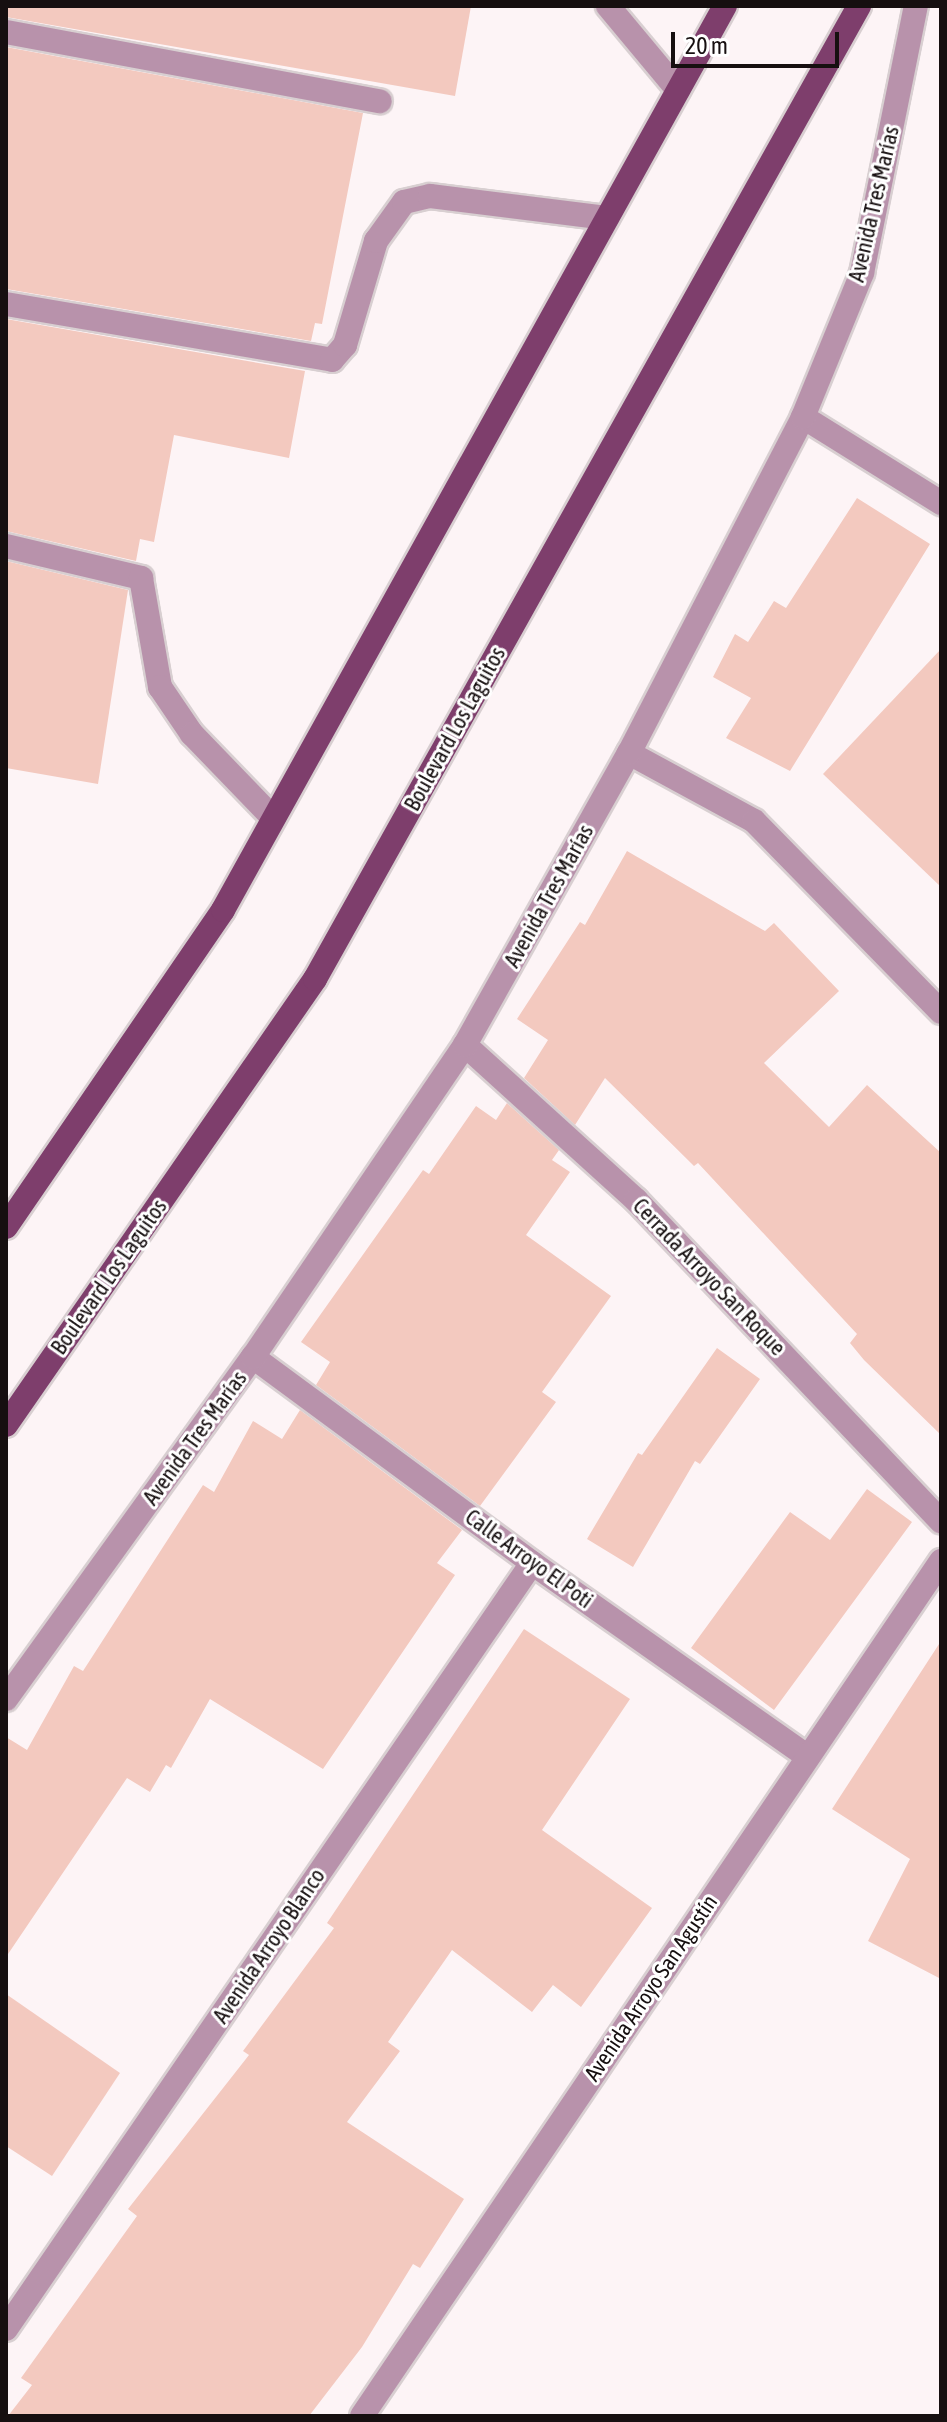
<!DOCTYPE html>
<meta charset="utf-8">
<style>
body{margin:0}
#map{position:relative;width:947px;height:2422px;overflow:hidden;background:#fdf4f6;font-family:"Asap Condensed",sans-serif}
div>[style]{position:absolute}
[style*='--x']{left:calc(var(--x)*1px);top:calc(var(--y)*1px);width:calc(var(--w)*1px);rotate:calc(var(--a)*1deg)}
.building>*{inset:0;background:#f3c9bf}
.roads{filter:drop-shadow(2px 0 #d8cfd1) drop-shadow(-2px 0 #d8cfd1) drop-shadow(0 2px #d8cfd1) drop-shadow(0 -2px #d8cfd1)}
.lane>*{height:24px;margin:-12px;padding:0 12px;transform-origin:12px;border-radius:12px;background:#b892ab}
.street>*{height:24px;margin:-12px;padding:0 12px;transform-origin:12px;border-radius:12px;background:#b892ab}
.primary>*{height:24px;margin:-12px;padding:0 12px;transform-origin:12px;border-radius:12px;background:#7e3e6c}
span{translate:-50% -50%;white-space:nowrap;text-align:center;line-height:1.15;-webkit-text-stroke:6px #fff;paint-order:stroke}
.street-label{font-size:22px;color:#160f10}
.frame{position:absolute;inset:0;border:8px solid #160f10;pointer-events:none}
.scale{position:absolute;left:671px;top:32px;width:168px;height:36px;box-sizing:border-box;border:4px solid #160f10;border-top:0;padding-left:10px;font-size:24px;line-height:28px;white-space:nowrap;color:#160f10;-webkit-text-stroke:6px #fff;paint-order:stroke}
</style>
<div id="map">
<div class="building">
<i style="clip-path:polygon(6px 6px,471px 6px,455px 96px,6px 17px)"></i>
<i style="clip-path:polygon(6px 47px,363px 113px,322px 324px,315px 323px,311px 341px,6px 289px)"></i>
<i style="clip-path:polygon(6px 319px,305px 371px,289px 458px,174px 435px,154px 542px,140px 539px,136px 561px,6px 531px)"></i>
<i style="clip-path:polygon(857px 498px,930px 544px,790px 771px,726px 738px,751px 698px,713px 677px,735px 634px,748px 642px,774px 601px,786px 608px)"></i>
<i style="clip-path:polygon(6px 561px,128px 590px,98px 784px,6px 768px)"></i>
<i style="clip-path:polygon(941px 649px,941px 887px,823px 774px)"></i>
<i style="clip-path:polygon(627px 851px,765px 931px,774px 923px,839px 991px,764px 1063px,829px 1127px,867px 1085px,941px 1153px,941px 1435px,864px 1360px,850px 1343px,857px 1334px,698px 1163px,694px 1166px,605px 1078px,575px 1125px,524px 1078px,548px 1040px,517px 1019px,580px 922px,585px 925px)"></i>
<i style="clip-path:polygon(507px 1103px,559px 1150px,552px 1160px,570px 1172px,526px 1235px,611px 1296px,542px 1392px,556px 1402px,480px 1506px,316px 1385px,330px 1362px,301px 1342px,423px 1170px,429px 1174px,476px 1106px,496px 1120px)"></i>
<i style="clip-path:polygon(717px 1348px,760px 1379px,700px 1464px,695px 1461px,633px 1567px,587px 1539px,638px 1453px,642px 1455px)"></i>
<i style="clip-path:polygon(300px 1410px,462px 1530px,437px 1563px,455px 1575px,323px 1769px,210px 1699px,171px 1768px,166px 1765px,150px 1792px,127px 1778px,6px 1957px,6px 1737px,27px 1750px,74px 1666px,83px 1671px,203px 1485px,214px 1492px,253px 1421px,282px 1439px)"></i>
<i style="clip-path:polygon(867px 1489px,912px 1522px,774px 1710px,691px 1648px,790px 1512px,830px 1540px)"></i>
<i style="clip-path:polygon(524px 1629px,630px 1699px,542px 1830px,652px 1908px,581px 2007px,553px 1985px,532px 2012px,452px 1950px,388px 2042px,400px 2051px,347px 2122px,464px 2199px,420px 2268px,413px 2264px,362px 2347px,309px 2416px,8px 2416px,32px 2385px,21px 2378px,137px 2216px,128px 2209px,249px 2055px,243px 2051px,334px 1928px,327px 1923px)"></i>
<i style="clip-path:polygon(941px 1641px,941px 1979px,868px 1941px,910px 1859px,832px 1809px)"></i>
<i style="clip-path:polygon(6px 1994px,120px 2073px,52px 2176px,6px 2146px)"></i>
</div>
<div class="roads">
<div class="lane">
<i style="--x:608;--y:6;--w:109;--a:50.2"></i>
<i style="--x:6;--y:32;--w:380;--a:10.5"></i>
<i style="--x:6;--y:304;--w:331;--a:9.7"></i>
<i style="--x:332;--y:360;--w:20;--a:-49"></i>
<i style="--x:345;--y:345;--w:109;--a:-73.4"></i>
<i style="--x:376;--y:241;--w:48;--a:-54.3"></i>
<i style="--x:404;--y:202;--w:27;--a:-13"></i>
<i style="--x:430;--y:196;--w:178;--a:7.1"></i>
<i style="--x:6;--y:546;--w:139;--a:13.3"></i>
<i style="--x:141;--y:578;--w:111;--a:80.1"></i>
<i style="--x:160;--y:687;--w:57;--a:55.8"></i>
<i style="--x:192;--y:734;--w:117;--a:46"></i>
</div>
<div class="street">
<i style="--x:803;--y:417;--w:163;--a:31.9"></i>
<i style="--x:629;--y:753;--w:142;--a:28.5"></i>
<i style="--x:754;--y:821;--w:267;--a:45.6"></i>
<i style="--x:465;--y:1045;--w:231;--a:42.2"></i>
<i style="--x:636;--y:1200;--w:443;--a:46.5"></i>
<i style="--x:253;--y:1357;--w:347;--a:36.4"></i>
<i style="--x:532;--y:1563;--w:337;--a:35.1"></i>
<i style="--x:6;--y:1699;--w:422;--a:-54.2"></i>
<i style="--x:253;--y:1357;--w:377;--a:-55.8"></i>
<i style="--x:465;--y:1045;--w:335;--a:-60.7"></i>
<i style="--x:629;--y:753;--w:378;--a:-62.6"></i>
<i style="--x:803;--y:417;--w:156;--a:-67.7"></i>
<i style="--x:862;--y:273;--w:272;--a:-78.6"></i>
<i style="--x:6;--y:2329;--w:929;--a:-55.52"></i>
<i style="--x:362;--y:2416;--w:1033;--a:-55.89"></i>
</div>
<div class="primary">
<i style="--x:6;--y:1227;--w:384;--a:-55.6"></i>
<i style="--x:223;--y:910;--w:1034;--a:-60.96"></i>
<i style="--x:6;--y:1425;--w:543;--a:-55.28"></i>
<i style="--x:315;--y:979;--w:1115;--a:-60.79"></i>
</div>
</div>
<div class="street-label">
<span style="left:874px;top:204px;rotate:-77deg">Avenida Tres Marías</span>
<span style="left:455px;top:729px;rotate:-61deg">Boulevard Los Laguitos</span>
<span style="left:549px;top:896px;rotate:-61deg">Avenida Tres Marías</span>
<span style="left:109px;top:1277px;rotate:-55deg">Boulevard Los Laguitos</span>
<span style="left:709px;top:1277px;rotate:46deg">Cerrada Arroyo San Roque</span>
<span style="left:195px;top:1438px;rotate:-54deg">Avenida Tres Marías</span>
<span style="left:529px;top:1559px;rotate:36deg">Calle Arroyo El Poti</span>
<span style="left:269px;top:1946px;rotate:-56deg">Avenida Arroyo Blanco</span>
<span style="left:651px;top:1988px;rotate:-56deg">Avenida Arroyo San Agustín</span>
</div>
<div class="frame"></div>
<div class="scale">20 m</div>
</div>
